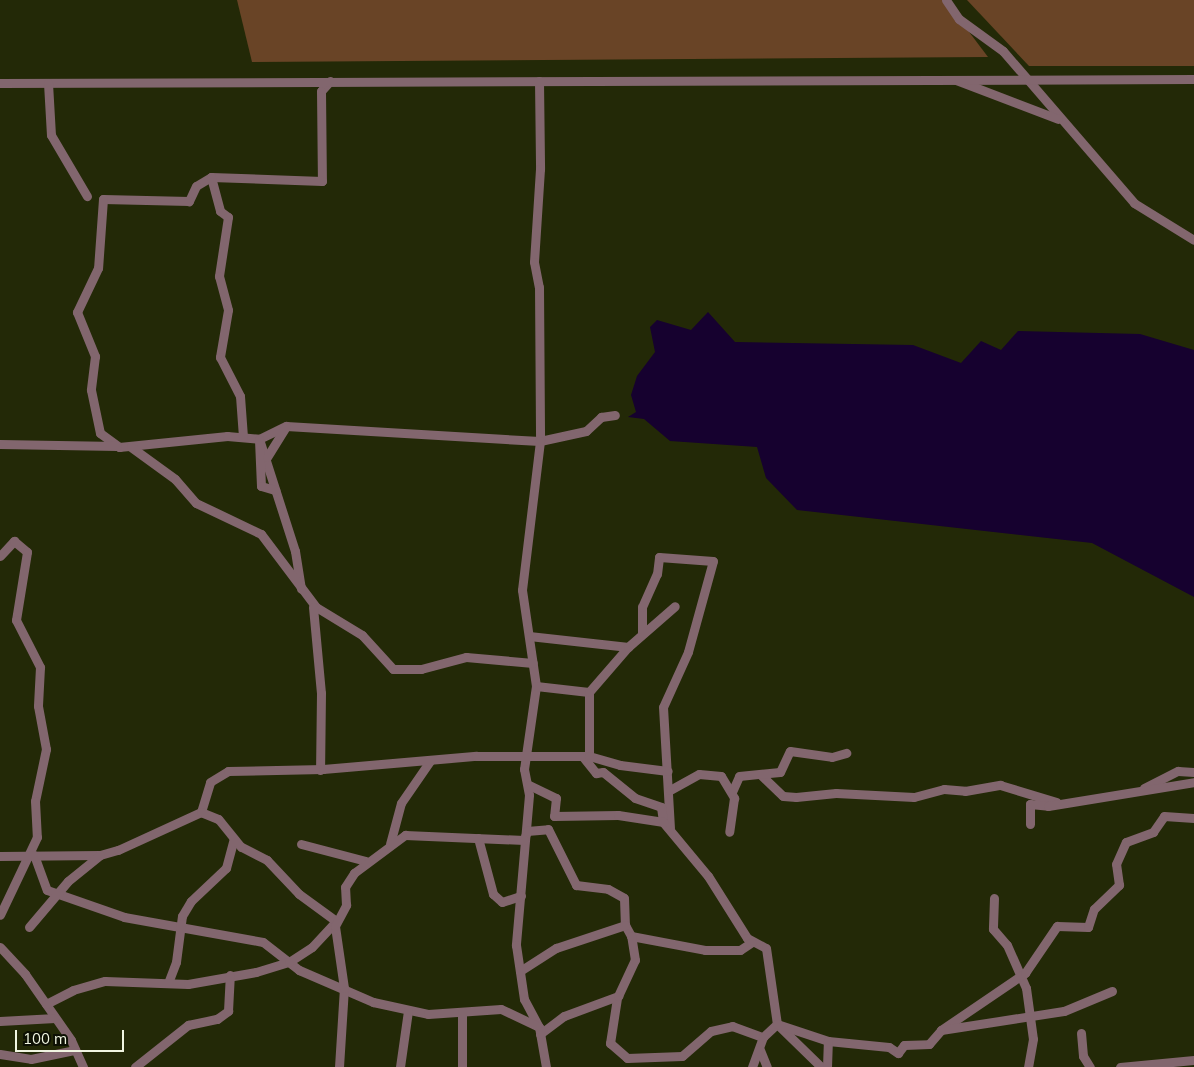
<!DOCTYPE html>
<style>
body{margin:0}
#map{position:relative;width:1194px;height:1067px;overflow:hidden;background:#232907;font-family:Mulish,sans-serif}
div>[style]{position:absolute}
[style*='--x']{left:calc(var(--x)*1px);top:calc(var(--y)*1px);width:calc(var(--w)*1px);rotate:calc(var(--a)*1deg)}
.green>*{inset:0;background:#694426}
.water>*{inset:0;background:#16012f}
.minor>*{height:9px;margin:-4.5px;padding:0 4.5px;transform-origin:4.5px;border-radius:4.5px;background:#82666e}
span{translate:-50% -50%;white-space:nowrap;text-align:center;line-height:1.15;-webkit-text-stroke:4.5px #0d1004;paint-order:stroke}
.scale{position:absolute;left:15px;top:1030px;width:109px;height:22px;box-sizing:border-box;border:2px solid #f0f5e1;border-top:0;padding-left:6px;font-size:15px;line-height:18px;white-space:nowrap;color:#f0f5e1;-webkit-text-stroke:4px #0d1004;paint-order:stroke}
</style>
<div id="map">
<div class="green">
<i style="clip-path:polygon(237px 0,945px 0,988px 57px,252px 62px)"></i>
<i style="clip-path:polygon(967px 0,1194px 0,1194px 66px,1029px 66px)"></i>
</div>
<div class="water">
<i style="clip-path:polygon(708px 312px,735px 342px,913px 345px,961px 363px,981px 341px,1001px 350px,1018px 331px,1140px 334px,1194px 350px,1194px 597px,1092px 543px,797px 510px,766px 478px,757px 447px,670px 441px,644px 419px,628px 417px,636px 412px,631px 395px,637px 376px,655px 352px,650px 327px,657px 320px,691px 330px)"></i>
</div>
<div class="minor">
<i style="--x:946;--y:0;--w:23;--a:56"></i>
<i style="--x:959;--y:19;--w:54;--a:36"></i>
<i style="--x:1003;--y:51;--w:201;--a:49.2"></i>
<i style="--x:1134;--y:203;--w:70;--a:31.7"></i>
<i style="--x:956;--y:80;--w:109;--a:20.9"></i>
<i style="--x:330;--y:81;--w:13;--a:132"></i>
<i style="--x:321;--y:91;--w:90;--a:89.4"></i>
<i style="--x:322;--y:181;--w:111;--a:-177.9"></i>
<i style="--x:211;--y:177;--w:17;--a:149"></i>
<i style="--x:196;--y:186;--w:17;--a:115"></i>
<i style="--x:189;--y:201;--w:86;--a:-178.7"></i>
<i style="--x:103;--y:199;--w:69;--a:94.1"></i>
<i style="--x:98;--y:268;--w:49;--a:115.5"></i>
<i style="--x:77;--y:312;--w:48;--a:67.8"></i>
<i style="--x:95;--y:356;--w:34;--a:97"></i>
<i style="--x:91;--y:390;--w:44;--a:78.2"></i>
<i style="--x:100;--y:433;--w:24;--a:36"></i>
<i style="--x:119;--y:447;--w:109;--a:-5.8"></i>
<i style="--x:227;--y:436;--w:32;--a:5"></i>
<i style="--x:259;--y:439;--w:30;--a:-26"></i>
<i style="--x:286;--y:426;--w:254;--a:3.4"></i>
<i style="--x:540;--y:441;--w:47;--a:-12.3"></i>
<i style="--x:586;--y:431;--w:21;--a:-43"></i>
<i style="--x:601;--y:417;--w:14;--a:-8"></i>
<i style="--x:539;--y:81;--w:88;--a:89.3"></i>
<i style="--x:540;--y:169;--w:93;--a:93.7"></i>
<i style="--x:534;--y:262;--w:25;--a:79"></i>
<i style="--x:539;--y:287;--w:154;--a:89.6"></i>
<i style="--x:540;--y:441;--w:150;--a:96.9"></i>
<i style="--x:522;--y:590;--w:97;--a:81.7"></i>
<i style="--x:536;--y:686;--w:84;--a:98.2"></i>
<i style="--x:524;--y:769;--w:26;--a:79"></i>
<i style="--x:529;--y:795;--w:151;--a:95"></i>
<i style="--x:516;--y:945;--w:55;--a:81.6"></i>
<i style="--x:524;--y:999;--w:32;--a:62"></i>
<i style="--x:539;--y:1027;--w:41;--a:80.1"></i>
<i style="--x:0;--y:83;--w:1194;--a:-0.19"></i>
<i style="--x:48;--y:83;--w:52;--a:86.7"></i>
<i style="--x:51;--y:135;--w:71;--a:59.5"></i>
<i style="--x:211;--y:177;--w:35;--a:75"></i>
<i style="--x:220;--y:211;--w:10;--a:37"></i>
<i style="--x:228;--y:217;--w:60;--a:98.7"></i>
<i style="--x:219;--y:276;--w:35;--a:75"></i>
<i style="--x:228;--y:310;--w:48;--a:99.7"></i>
<i style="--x:220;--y:357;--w:44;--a:62.9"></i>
<i style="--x:240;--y:396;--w:41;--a:85.8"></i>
<i style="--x:259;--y:439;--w:118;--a:72.2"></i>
<i style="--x:295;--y:551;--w:38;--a:81"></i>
<i style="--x:259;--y:440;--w:46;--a:87.5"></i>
<i style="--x:261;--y:486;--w:15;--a:16"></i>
<i style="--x:0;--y:444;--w:117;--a:1"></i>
<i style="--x:131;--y:447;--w:54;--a:36"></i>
<i style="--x:175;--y:479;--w:32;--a:49"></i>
<i style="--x:196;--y:503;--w:72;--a:25.5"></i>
<i style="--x:261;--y:534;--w:91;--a:53"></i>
<i style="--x:316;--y:607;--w:54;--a:31.3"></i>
<i style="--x:362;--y:635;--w:46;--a:47.6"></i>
<i style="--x:393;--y:669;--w:28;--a:0"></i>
<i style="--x:421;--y:669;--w:47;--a:-14.9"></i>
<i style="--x:466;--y:657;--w:67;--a:5.1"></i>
<i style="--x:267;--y:457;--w:36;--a:-58"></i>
<i style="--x:0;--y:556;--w:21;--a:-47"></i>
<i style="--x:14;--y:541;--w:17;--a:40"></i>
<i style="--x:27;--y:552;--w:69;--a:99.2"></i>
<i style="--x:16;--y:620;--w:53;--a:62.9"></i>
<i style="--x:40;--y:667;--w:39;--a:93"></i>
<i style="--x:38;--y:706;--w:44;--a:79.5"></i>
<i style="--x:46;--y:749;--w:53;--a:101.9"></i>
<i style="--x:35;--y:801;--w:36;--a:87"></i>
<i style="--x:37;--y:837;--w:86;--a:115.4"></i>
<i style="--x:313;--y:607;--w:86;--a:84.7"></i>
<i style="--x:321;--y:693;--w:77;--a:90.7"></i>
<i style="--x:642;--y:634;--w:27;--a:-90"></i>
<i style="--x:642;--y:607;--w:36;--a:-66"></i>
<i style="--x:657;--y:574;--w:17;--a:-83"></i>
<i style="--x:659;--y:557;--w:54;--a:4.2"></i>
<i style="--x:713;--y:561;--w:94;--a:105.4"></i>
<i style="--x:688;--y:652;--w:60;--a:114.4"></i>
<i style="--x:663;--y:707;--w:121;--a:86.7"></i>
<i style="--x:529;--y:636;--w:100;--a:6.3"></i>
<i style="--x:536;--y:686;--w:53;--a:6.5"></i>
<i style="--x:589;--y:756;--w:64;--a:-90"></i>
<i style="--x:589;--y:692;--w:60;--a:-49.1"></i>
<i style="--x:628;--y:647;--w:62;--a:-41.1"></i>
<i style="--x:583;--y:757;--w:21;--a:51"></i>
<i style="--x:596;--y:773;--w:7;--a:-8"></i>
<i style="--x:603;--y:772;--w:41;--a:39.1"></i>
<i style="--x:635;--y:798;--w:28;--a:19"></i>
<i style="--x:661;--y:807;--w:15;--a:82"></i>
<i style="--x:663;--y:822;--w:70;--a:50.2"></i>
<i style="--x:708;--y:876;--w:73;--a:57.8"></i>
<i style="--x:747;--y:938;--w:21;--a:28"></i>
<i style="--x:766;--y:948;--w:77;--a:81.8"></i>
<i style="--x:777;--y:1024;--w:62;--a:44.3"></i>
<i style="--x:761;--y:775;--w:30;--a:44"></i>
<i style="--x:783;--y:796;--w:13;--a:4"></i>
<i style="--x:796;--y:797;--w:40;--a:-5.7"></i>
<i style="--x:836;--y:793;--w:78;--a:2.9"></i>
<i style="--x:914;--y:797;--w:31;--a:-15"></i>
<i style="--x:944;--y:789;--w:21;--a:5"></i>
<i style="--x:965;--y:791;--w:36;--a:-10"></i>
<i style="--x:1000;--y:785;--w:59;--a:16.9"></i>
<i style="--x:529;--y:785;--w:30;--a:26"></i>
<i style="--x:556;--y:798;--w:18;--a:96"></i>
<i style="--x:554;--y:816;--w:64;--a:-0.9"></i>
<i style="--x:618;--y:815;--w:46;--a:8.8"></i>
<i style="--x:1144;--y:788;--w:38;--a:-27"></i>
<i style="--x:1178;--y:771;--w:16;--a:4"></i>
<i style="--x:670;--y:790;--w:33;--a:-29"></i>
<i style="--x:699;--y:774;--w:22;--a:5"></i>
<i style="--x:721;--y:776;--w:26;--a:59"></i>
<i style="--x:734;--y:798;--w:34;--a:98"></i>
<i style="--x:732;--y:792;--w:17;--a:-66"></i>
<i style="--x:739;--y:776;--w:41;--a:-5.6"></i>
<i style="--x:780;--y:772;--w:23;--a:-65"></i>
<i style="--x:790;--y:751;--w:42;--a:8.1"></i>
<i style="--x:832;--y:757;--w:15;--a:-16"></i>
<i style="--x:1030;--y:824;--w:20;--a:-90"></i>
<i style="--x:1030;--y:804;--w:18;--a:6"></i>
<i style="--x:1048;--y:806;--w:148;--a:-9.3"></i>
<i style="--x:478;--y:838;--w:58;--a:75"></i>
<i style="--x:493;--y:894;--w:12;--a:42"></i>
<i style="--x:502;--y:902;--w:20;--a:-18"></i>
<i style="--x:524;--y:839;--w:9;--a:-69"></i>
<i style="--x:527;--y:831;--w:21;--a:-5"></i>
<i style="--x:548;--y:829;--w:63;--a:63.4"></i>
<i style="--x:576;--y:885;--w:32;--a:7"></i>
<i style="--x:608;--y:889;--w:18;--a:29"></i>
<i style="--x:624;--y:898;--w:27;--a:88"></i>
<i style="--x:625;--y:925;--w:13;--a:61"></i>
<i style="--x:631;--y:936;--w:75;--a:10.7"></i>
<i style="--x:705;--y:950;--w:35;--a:0"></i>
<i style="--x:740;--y:950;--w:14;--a:-34"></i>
<i style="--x:301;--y:844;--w:67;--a:14.7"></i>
<i style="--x:390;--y:844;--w:42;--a:-75"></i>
<i style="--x:401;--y:803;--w:51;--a:-55.4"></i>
<i style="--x:34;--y:855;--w:37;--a:70"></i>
<i style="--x:47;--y:890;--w:82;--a:19.3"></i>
<i style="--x:124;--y:917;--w:141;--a:10.2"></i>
<i style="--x:263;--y:942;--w:46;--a:37.9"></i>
<i style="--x:299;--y:970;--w:81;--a:23.4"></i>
<i style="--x:373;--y:1002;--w:56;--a:12.3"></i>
<i style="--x:428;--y:1014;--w:73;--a:-3.9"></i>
<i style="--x:501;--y:1009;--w:42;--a:25.3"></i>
<i style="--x:0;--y:856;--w:100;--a:-0.6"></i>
<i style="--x:100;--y:855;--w:19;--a:-16"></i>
<i style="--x:118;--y:850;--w:91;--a:-24.6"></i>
<i style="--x:201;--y:812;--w:31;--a:-73"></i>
<i style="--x:210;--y:782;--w:21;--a:-31"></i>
<i style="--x:228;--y:771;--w:95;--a:-1.2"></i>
<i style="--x:323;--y:769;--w:154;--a:-4.9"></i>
<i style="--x:476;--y:756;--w:113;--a:0"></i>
<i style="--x:589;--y:756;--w:32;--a:16"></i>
<i style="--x:620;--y:765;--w:48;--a:7.1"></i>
<i style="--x:994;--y:898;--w:31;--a:92"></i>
<i style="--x:993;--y:929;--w:21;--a:49"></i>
<i style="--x:1007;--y:945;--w:47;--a:66.2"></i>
<i style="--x:1026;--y:988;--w:51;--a:82.2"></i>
<i style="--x:1033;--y:1039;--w:28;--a:100"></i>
<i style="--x:29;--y:927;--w:60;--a:-49.7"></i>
<i style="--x:68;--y:881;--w:41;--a:-39.1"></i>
<i style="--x:0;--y:947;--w:37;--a:47"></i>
<i style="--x:25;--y:974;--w:80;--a:55.1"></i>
<i style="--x:71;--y:1040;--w:30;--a:66"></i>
<i style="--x:520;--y:971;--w:43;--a:-32.6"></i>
<i style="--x:556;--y:948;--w:73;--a:-18.4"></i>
<i style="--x:168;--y:983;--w:22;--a:-69"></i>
<i style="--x:176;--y:962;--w:46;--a:-82.6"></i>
<i style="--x:182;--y:916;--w:17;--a:-59"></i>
<i style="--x:191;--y:901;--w:48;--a:-43.3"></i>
<i style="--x:226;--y:868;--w:30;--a:-75"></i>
<i style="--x:617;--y:998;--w:46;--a:98.8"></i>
<i style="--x:610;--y:1043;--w:23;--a:41"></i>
<i style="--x:627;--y:1058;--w:55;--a:-2.1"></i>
<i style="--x:682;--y:1056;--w:38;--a:-41"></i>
<i style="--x:711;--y:1031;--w:22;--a:-13"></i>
<i style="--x:732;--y:1026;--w:33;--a:20"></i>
<i style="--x:46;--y:1004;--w:30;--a:-27"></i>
<i style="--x:73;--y:990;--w:33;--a:-16"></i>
<i style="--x:105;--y:981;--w:83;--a:2.1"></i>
<i style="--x:188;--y:984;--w:69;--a:-10"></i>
<i style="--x:256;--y:972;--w:34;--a:-17"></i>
<i style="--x:289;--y:962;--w:27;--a:-33"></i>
<i style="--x:312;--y:947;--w:35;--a:-47"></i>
<i style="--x:336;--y:921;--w:46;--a:-143.9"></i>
<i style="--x:299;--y:894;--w:47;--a:-133.3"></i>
<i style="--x:267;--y:860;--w:29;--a:-153"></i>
<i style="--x:241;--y:847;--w:36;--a:-129"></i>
<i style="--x:218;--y:819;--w:18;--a:-158"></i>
<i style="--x:462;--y:1012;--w:55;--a:90"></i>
<i style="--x:0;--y:1021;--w:55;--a:-3.1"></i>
<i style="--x:941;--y:1030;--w:102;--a:-34.2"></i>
<i style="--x:1025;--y:973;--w:57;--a:-55.8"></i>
<i style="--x:1057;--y:926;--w:31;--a:2"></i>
<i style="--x:1088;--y:927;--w:19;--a:-72"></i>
<i style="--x:1094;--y:909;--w:35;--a:-44"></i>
<i style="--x:1119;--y:885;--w:21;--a:-98"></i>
<i style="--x:1116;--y:864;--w:24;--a:-66"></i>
<i style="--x:1126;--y:842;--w:29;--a:-20"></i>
<i style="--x:1153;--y:832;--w:19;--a:-55"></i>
<i style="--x:1164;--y:816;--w:30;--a:4"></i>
<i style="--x:1081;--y:1033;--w:23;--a:85"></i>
<i style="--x:1083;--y:1056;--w:13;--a:58"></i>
<i style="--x:540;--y:1034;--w:30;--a:-37"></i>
<i style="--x:564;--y:1016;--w:58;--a:-20.3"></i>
<i style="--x:618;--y:996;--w:40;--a:-65"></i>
<i style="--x:635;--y:960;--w:24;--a:-99"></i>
<i style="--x:760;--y:1050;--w:18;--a:68"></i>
<i style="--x:0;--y:1054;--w:31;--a:9"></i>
<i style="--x:31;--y:1059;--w:45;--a:-11.6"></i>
<i style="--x:135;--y:1067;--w:68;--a:-38.4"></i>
<i style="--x:188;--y:1025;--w:30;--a:-12"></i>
<i style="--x:217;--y:1019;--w:14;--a:-36"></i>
<i style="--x:228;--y:1011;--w:36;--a:-87"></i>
<i style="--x:339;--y:1067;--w:79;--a:-86.4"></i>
<i style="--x:344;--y:988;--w:63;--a:-98.3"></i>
<i style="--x:335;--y:926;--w:24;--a:-62"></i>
<i style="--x:346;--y:905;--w:18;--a:-93"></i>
<i style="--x:345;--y:887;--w:17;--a:-57"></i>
<i style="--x:354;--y:873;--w:64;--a:-36.7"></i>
<i style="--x:405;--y:835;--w:119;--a:2.4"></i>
<i style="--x:400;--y:1067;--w:57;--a:-81.9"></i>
<i style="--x:752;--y:1067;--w:32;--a:-70"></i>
<i style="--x:763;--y:1037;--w:19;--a:-43"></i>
<i style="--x:777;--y:1024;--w:54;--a:18.4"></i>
<i style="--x:828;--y:1041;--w:61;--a:5.6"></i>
<i style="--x:889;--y:1047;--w:11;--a:34"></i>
<i style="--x:898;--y:1053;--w:10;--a:-53"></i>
<i style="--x:904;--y:1045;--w:25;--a:-2"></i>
<i style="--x:929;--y:1044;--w:18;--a:-49"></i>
<i style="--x:941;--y:1030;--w:124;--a:-8.8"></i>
<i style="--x:1064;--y:1011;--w:52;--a:-22.6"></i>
<i style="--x:827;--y:1067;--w:26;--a:-88"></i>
<i style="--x:1120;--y:1067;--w:74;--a:-5.4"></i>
</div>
<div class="scale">100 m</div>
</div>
